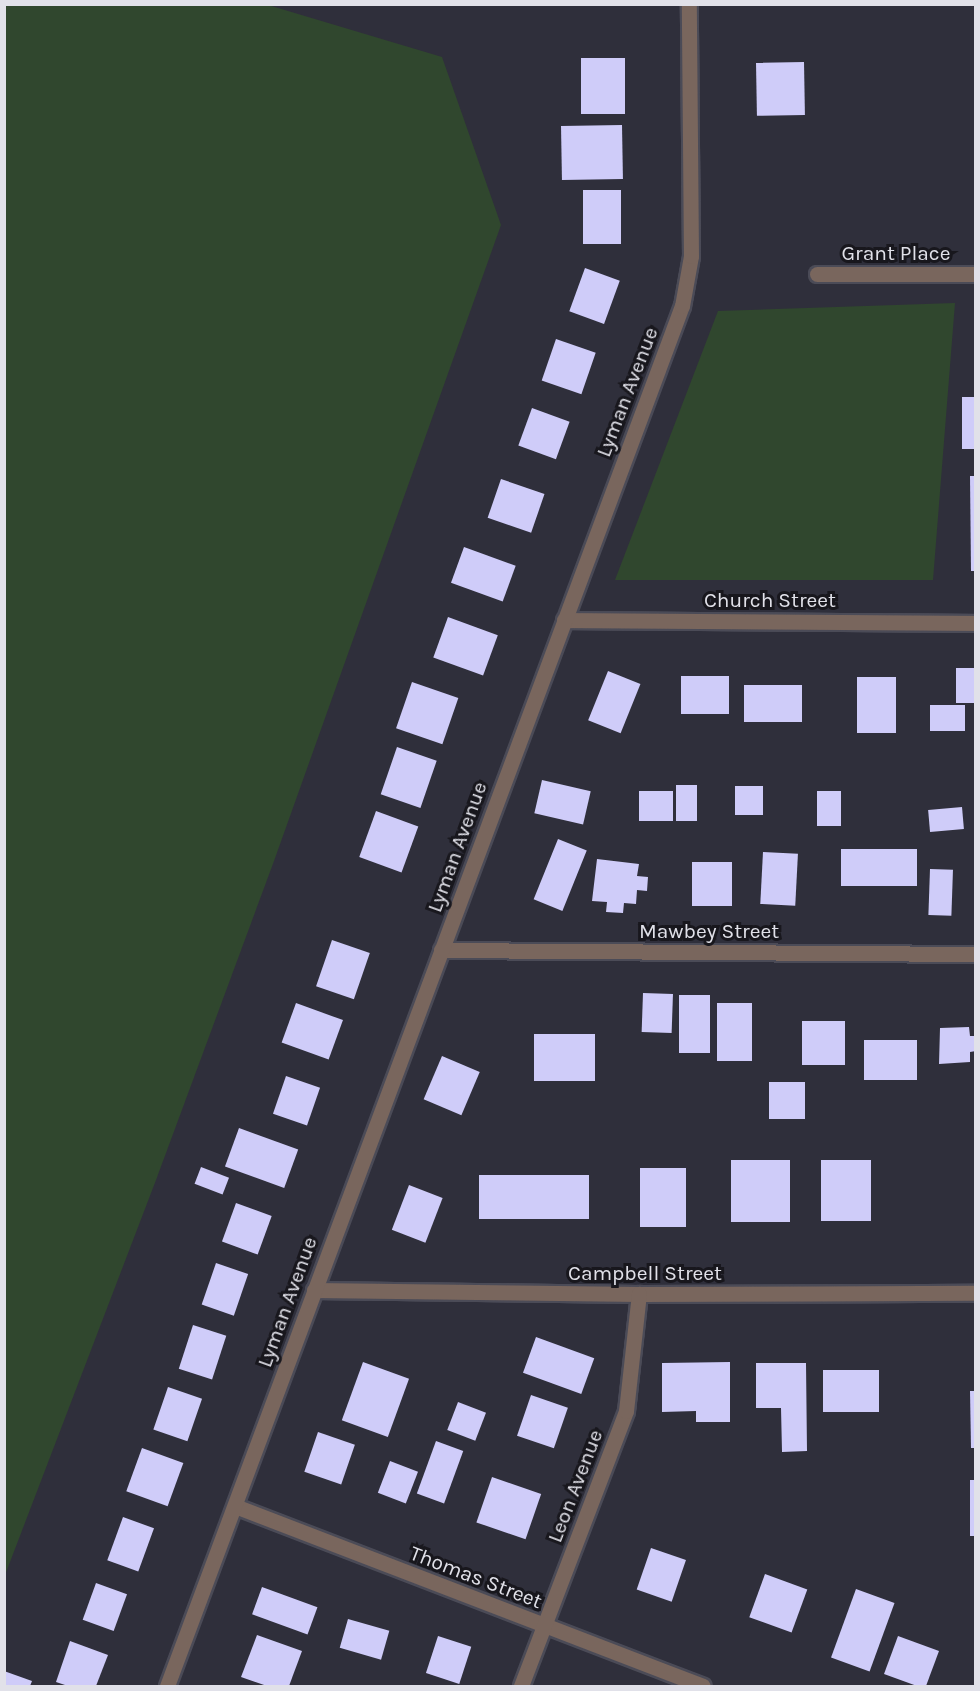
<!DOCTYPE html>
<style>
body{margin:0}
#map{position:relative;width:980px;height:1691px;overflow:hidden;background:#2f2f3b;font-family:Karla,sans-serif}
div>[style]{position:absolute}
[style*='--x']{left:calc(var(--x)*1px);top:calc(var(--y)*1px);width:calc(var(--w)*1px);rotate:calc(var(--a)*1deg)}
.green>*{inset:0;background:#30472e}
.building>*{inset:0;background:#cfccf9;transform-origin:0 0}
.roads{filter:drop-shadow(2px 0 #4b4b57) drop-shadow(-2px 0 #4b4b57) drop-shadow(0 2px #4b4b57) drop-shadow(0 -2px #4b4b57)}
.minor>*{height:15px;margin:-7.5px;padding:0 7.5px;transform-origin:7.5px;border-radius:7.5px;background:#79665d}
span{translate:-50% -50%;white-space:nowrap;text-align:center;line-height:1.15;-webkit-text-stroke:6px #18171d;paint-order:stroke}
.street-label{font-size:21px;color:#e1e1e9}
.frame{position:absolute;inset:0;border:6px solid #e1e1e9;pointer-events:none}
</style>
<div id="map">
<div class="green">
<i style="clip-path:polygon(5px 4px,268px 5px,442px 57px,501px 225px,274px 861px,156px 1180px,5px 1575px)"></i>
<i style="clip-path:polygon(955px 303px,933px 580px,615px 580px,718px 311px)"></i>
</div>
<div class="building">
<i style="left:581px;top:58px;width:44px;height:56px"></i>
<i style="left:804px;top:62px;width:53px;height:48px;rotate:89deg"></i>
<i style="left:622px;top:125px;width:54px;height:61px;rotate:89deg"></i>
<i style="left:583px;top:190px;width:38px;height:54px"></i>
<i style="left:585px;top:268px;width:37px;height:46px;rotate:20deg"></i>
<i style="left:556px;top:339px;width:42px;height:44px;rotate:19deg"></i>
<i style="left:962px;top:397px;width:14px;height:52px"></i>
<i style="left:532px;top:408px;width:40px;height:40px;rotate:20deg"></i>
<i style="clip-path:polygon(970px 476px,976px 476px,976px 571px,971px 571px)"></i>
<i style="left:501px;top:479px;width:46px;height:41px;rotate:19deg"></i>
<i style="left:464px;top:547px;width:55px;height:38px;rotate:20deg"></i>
<i style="left:448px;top:617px;width:53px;height:43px;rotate:20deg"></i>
<i style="left:976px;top:668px;width:35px;height:20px;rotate:90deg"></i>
<i style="left:608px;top:671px;width:35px;height:53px;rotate:22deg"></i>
<i style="left:729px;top:676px;width:38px;height:48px;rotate:90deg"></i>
<i style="left:857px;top:677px;width:39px;height:56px"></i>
<i style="left:412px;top:682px;width:49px;height:49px;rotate:19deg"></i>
<i style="left:744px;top:685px;width:58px;height:37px"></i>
<i style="left:930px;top:705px;width:35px;height:26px"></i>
<i style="left:397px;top:747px;width:42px;height:50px;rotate:19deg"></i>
<i style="left:542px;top:780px;width:50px;height:34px;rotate:13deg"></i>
<i style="left:697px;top:785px;width:36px;height:21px;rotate:90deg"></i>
<i style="left:735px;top:786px;width:28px;height:29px"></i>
<i style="left:639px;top:791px;width:34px;height:30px"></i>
<i style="left:817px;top:791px;width:24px;height:35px"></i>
<i style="left:962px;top:807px;width:22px;height:34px;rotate:85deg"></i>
<i style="left:376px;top:811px;width:45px;height:49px;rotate:20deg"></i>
<i style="left:558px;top:839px;width:31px;height:65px;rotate:22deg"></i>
<i style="left:841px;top:849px;width:76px;height:37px"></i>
<i style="left:763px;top:852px;width:35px;height:52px;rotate:3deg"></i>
<i style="clip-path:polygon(597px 859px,639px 864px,637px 876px,648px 877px,647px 891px,637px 890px,636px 904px,624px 903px,623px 913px,606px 912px,607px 902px,592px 901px)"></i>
<i style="left:692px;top:862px;width:40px;height:44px"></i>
<i style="left:930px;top:869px;width:23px;height:46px;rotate:2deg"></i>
<i style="left:332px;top:940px;width:40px;height:49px;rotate:19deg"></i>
<i style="left:643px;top:993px;width:30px;height:39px;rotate:2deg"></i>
<i style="left:679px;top:995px;width:31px;height:58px"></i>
<i style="left:296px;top:1003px;width:50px;height:42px;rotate:20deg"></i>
<i style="left:717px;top:1003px;width:35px;height:58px"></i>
<i style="left:802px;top:1021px;width:43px;height:44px"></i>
<i style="clip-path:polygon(969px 1027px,970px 1036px,976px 1036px,976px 1051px,970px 1052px,970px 1062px,939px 1064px,940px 1028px)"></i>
<i style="left:595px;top:1034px;width:47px;height:61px;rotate:90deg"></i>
<i style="left:864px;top:1040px;width:53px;height:40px"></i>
<i style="left:442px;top:1056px;width:41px;height:47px;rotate:23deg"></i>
<i style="left:286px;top:1076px;width:36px;height:40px;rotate:19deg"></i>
<i style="left:769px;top:1082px;width:36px;height:37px"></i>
<i style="left:239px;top:1128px;width:63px;height:41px;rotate:20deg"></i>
<i style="left:790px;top:1160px;width:62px;height:59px;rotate:90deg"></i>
<i style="left:821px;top:1160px;width:50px;height:61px"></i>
<i style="left:201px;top:1167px;width:30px;height:18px;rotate:21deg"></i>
<i style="left:640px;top:1168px;width:46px;height:59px"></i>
<i style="left:589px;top:1175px;width:44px;height:110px;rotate:90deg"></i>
<i style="left:409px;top:1185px;width:36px;height:48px;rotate:21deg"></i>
<i style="left:236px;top:1203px;width:38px;height:41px;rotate:20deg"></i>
<i style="left:216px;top:1263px;width:34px;height:44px;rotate:19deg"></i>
<i style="left:193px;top:1325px;width:35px;height:46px;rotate:18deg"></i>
<i style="left:536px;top:1337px;width:62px;height:38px;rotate:20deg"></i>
<i style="left:363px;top:1362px;width:49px;height:62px;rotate:20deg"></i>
<i style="clip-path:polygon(730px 1362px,730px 1422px,696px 1422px,696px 1411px,662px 1412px,662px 1363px)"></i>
<i style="clip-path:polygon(756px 1363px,806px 1363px,807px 1451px,782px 1452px,781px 1408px,756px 1408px)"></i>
<i style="left:823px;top:1370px;width:56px;height:42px"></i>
<i style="left:168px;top:1387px;width:36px;height:45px;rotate:19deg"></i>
<i style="clip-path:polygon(970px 1391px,976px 1391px,976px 1448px,971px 1448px)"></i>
<i style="left:531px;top:1395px;width:39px;height:43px;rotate:19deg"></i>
<i style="left:458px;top:1402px;width:30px;height:30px;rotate:21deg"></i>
<i style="left:318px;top:1432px;width:39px;height:42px;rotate:19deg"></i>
<i style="left:436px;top:1441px;width:29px;height:56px;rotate:20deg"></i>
<i style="left:142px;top:1448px;width:44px;height:46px;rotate:20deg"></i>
<i style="left:390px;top:1461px;width:30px;height:34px;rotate:21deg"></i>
<i style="left:492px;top:1477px;width:52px;height:48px;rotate:19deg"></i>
<i style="left:970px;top:1480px;width:6px;height:56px"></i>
<i style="left:123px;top:1517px;width:33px;height:46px;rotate:20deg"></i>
<i style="left:651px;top:1548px;width:37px;height:44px;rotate:19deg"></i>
<i style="left:765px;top:1574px;width:45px;height:46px;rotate:20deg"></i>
<i style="left:96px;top:1583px;width:33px;height:39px;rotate:20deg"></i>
<i style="left:262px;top:1587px;width:59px;height:29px;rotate:20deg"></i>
<i style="left:856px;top:1589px;width:41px;height:73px;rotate:20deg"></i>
<i style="left:348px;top:1619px;width:43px;height:30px;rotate:16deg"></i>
<i style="clip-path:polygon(257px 1635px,302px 1651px,289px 1686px,267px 1686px,241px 1677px)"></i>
<i style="left:438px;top:1636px;width:35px;height:39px;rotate:18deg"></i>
<i style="clip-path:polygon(898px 1636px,939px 1651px,926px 1686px,917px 1686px,884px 1674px)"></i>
<i style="clip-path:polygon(70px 1641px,108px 1655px,96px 1686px,68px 1686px,56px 1682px)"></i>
<i style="clip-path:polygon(4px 1671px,32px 1681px,30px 1686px,4px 1686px)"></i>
</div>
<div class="roads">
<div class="minor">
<i style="--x:817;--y:274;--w:159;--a:0"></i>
<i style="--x:564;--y:620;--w:412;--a:0.4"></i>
<i style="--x:441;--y:950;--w:535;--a:0.43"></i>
<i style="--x:314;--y:1290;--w:325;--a:0.7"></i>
<i style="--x:639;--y:1294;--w:337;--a:-0.2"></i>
<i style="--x:235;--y:1506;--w:501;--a:21.04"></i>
<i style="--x:167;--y:1686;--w:1473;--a:-69.54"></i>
<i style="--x:682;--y:306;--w:51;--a:-79.8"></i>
<i style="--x:691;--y:256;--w:252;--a:-90.5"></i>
<i style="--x:521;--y:1686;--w:294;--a:-69.1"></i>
<i style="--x:626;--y:1411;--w:118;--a:-83.7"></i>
</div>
</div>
<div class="street-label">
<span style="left:896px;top:253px">Grant Place</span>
<span style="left:627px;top:392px;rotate:-69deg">Lyman Avenue</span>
<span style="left:770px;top:600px">Church Street</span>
<span style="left:457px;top:847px;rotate:-70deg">Lyman Avenue</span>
<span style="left:709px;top:931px">Mawbey Street</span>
<span style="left:645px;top:1273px">Campbell Street</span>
<span style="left:287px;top:1302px;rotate:-70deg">Lyman Avenue</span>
<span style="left:575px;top:1486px;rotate:-69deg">Leon Avenue</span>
<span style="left:476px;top:1577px;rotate:21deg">Thomas Street</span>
</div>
<div class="frame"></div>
</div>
